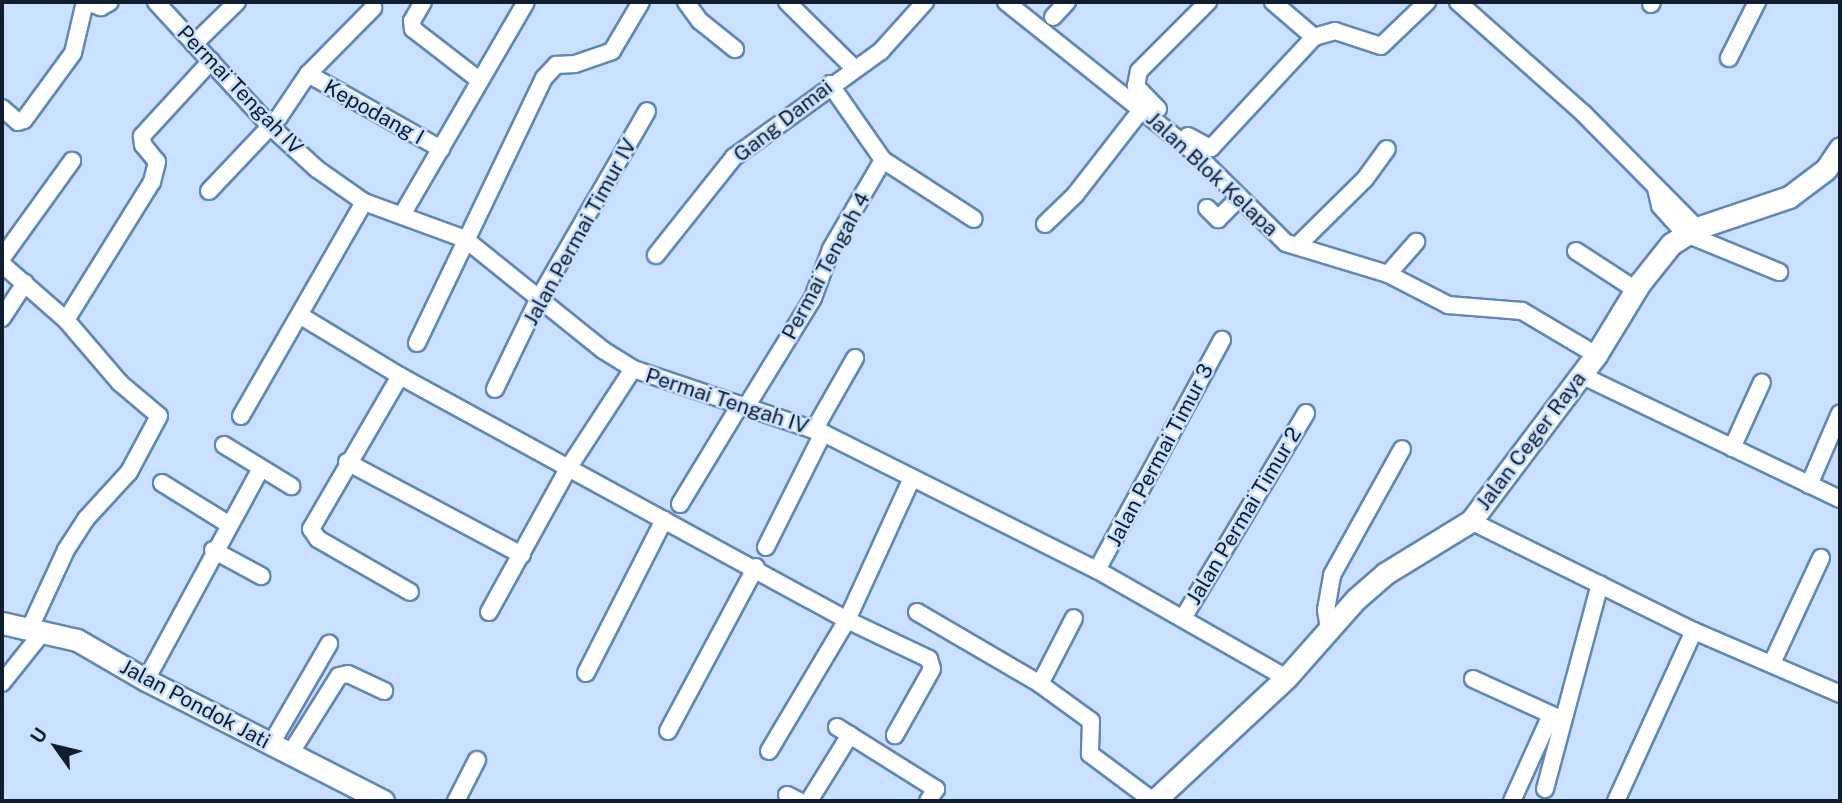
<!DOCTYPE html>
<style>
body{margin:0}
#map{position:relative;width:1842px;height:803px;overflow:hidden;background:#c9e0fe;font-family:"Public Sans",sans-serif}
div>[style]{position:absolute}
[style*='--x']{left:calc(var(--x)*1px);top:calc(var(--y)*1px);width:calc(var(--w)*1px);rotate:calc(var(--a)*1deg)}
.roads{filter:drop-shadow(2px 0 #6387b4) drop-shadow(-2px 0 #6387b4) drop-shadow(0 2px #6387b4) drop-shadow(0 -2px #6387b4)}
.street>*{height:16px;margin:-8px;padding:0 8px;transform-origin:8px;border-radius:8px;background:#fff}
.secondary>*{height:21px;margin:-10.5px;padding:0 10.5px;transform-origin:10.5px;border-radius:10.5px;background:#fff}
span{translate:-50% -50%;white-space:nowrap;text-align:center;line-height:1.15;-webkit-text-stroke:5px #c9e0fe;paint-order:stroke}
.street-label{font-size:21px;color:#0f1d2f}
.frame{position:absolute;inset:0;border:4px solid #0f1d2f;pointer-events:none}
.north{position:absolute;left:21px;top:712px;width:70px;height:70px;-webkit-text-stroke:5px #c9e0fe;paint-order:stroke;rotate:304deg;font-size:19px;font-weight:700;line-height:28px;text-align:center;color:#0f1d2f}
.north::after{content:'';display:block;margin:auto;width:24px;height:32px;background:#0f1d2f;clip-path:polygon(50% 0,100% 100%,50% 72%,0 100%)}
</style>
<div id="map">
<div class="roads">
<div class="street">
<i style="--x:87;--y:2;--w:15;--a:20"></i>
<i style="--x:101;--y:7;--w:10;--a:-29"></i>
<i style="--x:156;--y:2;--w:168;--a:47.4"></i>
<i style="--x:270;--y:126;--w:64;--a:42.5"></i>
<i style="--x:317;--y:169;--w:57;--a:35.1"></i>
<i style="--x:364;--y:202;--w:108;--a:20.1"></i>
<i style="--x:465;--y:239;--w:177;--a:38.8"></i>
<i style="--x:603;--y:350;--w:36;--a:32"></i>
<i style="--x:633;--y:369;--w:200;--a:18.6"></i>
<i style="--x:823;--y:433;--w:306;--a:26.6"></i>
<i style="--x:1097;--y:570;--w:218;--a:29.7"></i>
<i style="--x:423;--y:2;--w:22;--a:120"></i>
<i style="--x:412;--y:21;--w:8;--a:83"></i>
<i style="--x:413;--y:29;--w:83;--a:37.7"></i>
<i style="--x:686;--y:2;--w:24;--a:54"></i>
<i style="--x:700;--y:21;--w:45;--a:38.7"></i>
<i style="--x:787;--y:2;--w:94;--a:44.6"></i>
<i style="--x:1006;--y:2;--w:242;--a:38.6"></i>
<i style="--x:1195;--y:153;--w:128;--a:44.7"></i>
<i style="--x:1286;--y:243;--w:107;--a:16.9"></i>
<i style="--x:1388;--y:274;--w:68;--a:27.3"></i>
<i style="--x:1448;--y:305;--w:74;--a:4.6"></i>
<i style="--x:1522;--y:311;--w:86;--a:30.7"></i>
<i style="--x:1273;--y:2;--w:54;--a:40.5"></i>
<i style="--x:1458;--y:2;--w:167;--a:41.6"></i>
<i style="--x:1583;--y:113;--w:162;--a:45.3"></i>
<i style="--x:1651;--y:4;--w:2;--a:-63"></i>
<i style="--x:1053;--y:17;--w:21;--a:-47"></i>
<i style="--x:194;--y:44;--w:60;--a:-44.3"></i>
<i style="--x:1729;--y:58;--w:63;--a:-63.4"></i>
<i style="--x:308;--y:74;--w:153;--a:29.4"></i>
<i style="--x:830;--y:84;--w:93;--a:55.1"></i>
<i style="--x:883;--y:160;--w:108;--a:33"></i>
<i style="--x:2;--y:108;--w:21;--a:41"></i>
<i style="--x:18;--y:122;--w:6;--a:-18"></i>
<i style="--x:24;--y:120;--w:83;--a:-53.8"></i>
<i style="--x:73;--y:53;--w:52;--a:-76.8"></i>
<i style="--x:1158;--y:109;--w:32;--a:-134"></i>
<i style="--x:1136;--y:86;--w:15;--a:-79"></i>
<i style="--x:1139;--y:71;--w:98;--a:-45"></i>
<i style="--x:1188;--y:136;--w:26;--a:28"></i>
<i style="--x:1211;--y:148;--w:151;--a:-47.1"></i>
<i style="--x:1314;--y:37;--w:22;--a:-16"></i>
<i style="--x:1335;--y:31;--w:48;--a:18.1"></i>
<i style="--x:1381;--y:46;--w:64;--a:-43.7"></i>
<i style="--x:1656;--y:188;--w:18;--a:77"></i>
<i style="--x:1660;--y:206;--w:36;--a:48"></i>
<i style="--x:1684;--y:233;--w:103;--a:22.3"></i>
<i style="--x:209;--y:191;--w:102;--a:-46.6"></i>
<i style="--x:279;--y:117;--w:52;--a:-56"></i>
<i style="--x:308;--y:74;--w:93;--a:-45.4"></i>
<i style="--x:1207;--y:208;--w:16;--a:45"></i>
<i style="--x:1218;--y:219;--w:30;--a:-45"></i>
<i style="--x:402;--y:215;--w:246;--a:-59.8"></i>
<i style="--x:1045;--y:224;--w:42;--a:-44"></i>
<i style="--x:1075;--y:195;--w:109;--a:-52.1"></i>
<i style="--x:1297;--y:246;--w:95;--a:-44.6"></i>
<i style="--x:1365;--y:179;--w:37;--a:-54"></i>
<i style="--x:1576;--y:251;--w:72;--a:33"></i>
<i style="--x:656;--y:255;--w:125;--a:-51.5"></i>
<i style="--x:734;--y:157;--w:181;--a:-35.8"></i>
<i style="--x:881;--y:51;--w:66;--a:-48.1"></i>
<i style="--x:2;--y:258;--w:120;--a:-54.2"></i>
<i style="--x:2;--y:264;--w:85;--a:41.2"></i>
<i style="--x:66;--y:320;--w:83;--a:49.4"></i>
<i style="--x:120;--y:383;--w:51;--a:40.2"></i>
<i style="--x:159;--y:416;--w:64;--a:118.2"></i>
<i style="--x:129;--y:472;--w:64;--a:132.5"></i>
<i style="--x:86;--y:519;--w:37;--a:123"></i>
<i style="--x:66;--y:550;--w:88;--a:114.8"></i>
<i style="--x:1388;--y:274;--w:43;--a:-48.8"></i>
<i style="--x:301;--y:316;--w:116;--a:31.2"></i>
<i style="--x:400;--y:376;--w:509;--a:28.63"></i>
<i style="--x:847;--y:620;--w:91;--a:25.4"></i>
<i style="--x:929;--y:659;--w:10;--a:73"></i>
<i style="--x:932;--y:669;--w:76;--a:119.3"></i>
<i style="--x:2;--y:318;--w:42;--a:-56.7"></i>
<i style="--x:66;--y:320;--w:163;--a:-58.1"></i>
<i style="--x:152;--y:182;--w:21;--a:-76"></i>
<i style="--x:157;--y:162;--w:22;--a:-129"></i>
<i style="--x:143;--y:145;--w:9;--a:-96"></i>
<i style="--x:142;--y:136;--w:102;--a:-47.4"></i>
<i style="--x:417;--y:343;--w:294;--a:-64.4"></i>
<i style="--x:544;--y:78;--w:18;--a:-47"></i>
<i style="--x:556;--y:65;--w:19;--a:-3"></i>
<i style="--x:575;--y:64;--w:39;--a:-19"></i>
<i style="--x:612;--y:51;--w:57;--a:-59.4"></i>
<i style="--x:1581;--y:375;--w:287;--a:25.6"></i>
<i style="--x:400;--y:376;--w:177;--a:120.2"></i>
<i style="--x:311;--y:529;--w:12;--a:55"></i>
<i style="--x:318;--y:539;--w:106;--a:29.9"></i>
<i style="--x:495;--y:389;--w:99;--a:-64.2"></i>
<i style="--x:538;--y:300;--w:218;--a:-60"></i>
<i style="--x:746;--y:407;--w:128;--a:-58.4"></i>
<i style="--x:813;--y:298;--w:52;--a:-69.8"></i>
<i style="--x:831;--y:249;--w:103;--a:-59.7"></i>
<i style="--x:241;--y:416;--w:247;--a:-60.1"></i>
<i style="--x:814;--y:430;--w:83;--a:-60.3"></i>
<i style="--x:224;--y:445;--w:79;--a:31.5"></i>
<i style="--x:1732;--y:448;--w:72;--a:-65.6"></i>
<i style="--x:347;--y:462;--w:198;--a:28"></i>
<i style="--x:162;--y:483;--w:78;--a:31.8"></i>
<i style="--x:1809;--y:485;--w:78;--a:-66.7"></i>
<i style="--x:680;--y:504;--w:116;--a:-58.8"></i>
<i style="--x:1471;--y:521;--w:249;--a:26.3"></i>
<i style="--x:1694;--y:631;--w:159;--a:23.3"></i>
<i style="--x:766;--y:547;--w:127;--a:-63.4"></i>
<i style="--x:213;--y:550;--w:55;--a:28.4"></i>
<i style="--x:1097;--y:570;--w:262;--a:-61.5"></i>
<i style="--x:489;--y:612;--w:166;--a:-61.1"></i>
<i style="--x:569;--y:467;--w:117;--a:-56.9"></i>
<i style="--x:917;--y:612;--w:143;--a:30.3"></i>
<i style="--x:1040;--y:684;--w:63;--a:36"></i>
<i style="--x:1091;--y:721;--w:33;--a:92"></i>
<i style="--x:1090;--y:754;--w:79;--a:36.7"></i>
<i style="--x:1183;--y:618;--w:239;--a:-59"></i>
<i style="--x:1329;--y:629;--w:19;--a:-99"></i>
<i style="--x:1326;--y:610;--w:36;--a:-80"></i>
<i style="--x:1332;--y:575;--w:144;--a:-60.9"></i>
<i style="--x:1772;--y:663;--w:116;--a:-65"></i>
<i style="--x:586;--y:673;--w:172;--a:-63"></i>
<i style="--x:1473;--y:679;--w:99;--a:24.5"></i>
<i style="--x:146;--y:680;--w:241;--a:-61.5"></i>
<i style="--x:2;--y:683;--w:64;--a:-51.3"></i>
<i style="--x:1040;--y:684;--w:74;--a:-62.7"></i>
<i style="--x:837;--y:727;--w:117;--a:32.1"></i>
<i style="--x:936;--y:789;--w:14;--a:124"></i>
<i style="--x:668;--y:731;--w:186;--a:-61.8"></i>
<i style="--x:271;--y:744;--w:116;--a:-59.9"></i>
<i style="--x:769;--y:751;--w:152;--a:-59.2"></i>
<i style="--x:847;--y:620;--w:156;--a:-65.4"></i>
<i style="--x:290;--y:754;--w:92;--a:-57.9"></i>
<i style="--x:339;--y:676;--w:9;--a:-13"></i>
<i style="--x:348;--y:674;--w:40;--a:25"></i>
<i style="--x:1545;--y:789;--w:212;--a:-75"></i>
<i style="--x:787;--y:795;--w:13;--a:27"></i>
<i style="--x:456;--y:801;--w:46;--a:-62.9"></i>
<i style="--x:809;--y:801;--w:78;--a:-58.2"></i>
<i style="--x:1512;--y:801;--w:94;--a:-65.6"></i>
<i style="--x:1616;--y:801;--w:187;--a:-65.4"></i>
</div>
<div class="secondary">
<i style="--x:2;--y:623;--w:77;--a:12.8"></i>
<i style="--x:77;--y:640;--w:80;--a:30.1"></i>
<i style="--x:146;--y:680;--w:266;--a:27"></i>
<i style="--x:1154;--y:801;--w:180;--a:-43"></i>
<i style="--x:1286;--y:678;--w:106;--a:-48.5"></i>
<i style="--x:1356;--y:599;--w:40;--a:-41"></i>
<i style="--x:1386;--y:573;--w:100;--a:-31.5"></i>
<i style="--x:1471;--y:521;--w:208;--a:-53"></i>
<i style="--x:1596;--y:355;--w:84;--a:-58.6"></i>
<i style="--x:1640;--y:283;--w:50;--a:-51.5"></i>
<i style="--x:1671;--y:244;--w:31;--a:-32"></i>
<i style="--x:1697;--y:228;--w:97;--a:-18.6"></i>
<i style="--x:1789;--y:197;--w:46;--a:-37.1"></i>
<i style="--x:1826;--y:169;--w:25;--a:-56"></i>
</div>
</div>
<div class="street-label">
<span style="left:240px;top:90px;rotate:46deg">Permai Tengah IV</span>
<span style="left:374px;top:112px;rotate:29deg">Kepodang I</span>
<span style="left:783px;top:121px;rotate:-38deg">Gang Damai</span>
<span style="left:1212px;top:174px;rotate:43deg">Jalan Blok Kelapa</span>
<span style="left:580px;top:232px;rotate:-61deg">Jalan Permai Timur IV</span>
<span style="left:826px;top:266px;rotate:-62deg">Permai Tengah 4</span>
<span style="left:727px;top:401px;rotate:18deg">Permai Tengah IV</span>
<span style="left:1531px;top:441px;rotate:-53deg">Jalan Ceger Raya</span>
<span style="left:1160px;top:455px;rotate:-62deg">Jalan Permai Timur 3</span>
<span style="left:1244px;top:516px;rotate:-59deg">Jalan Permai Timur 2</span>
<span style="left:195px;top:704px;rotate:28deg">Jalan Pondok Jati</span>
</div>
<div class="frame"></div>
<div class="north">U</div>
</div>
